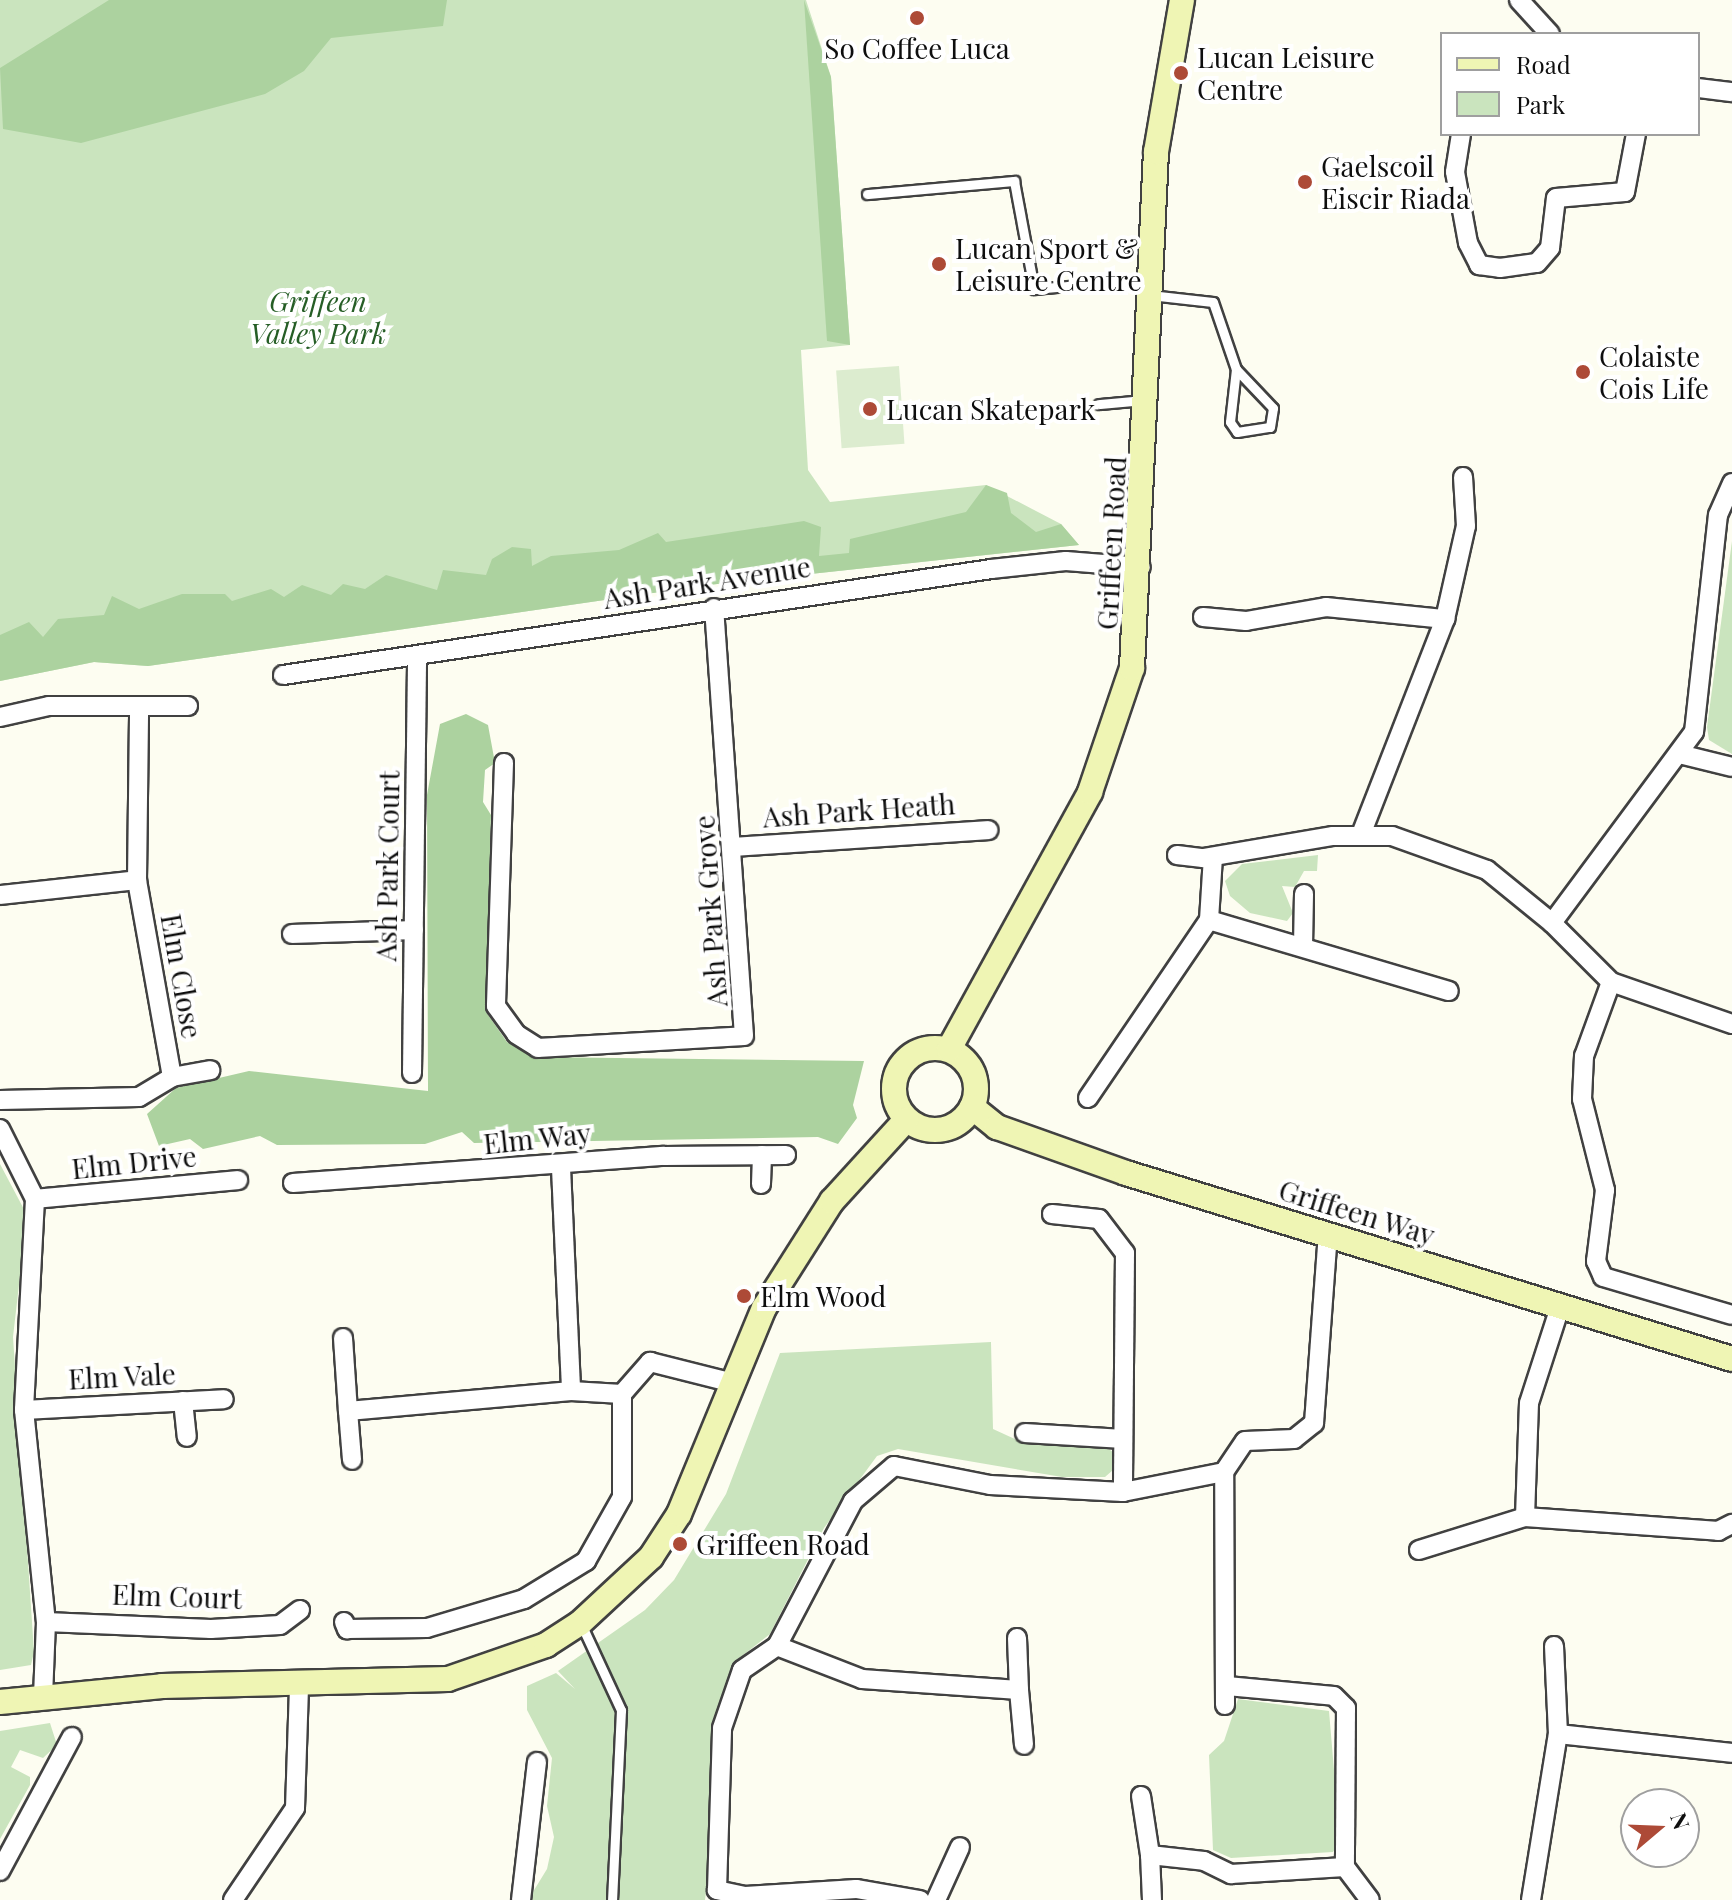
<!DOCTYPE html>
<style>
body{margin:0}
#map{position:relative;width:1732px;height:1900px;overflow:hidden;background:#fdfdf1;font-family:"Playfair Display",serif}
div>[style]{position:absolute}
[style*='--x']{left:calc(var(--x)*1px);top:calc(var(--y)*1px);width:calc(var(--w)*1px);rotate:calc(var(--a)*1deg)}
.green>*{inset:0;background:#cae4be}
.forest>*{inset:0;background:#acd29f}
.pitch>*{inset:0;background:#dceccf;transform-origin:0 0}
.roads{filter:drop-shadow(2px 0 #414141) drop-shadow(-2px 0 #414141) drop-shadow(0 2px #414141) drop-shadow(0 -2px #414141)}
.lane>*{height:9px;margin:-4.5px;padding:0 4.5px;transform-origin:4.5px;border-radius:4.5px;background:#fff}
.street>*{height:18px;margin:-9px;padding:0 9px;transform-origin:9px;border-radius:9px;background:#fff}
.secondary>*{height:24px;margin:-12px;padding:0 12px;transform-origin:12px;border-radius:12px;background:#eff5b4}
.secondary>.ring{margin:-12px;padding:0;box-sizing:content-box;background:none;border:24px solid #eff5b4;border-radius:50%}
.dots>*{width:22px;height:22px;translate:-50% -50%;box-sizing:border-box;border:4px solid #fff;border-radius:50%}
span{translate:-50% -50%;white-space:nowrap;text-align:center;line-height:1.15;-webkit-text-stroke:8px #fff;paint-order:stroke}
.poi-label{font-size:28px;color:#0e0e0e}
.left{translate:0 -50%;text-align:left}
.park-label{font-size:28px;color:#265e26;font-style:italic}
.street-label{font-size:28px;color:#0e0e0e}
.legend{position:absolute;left:1440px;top:32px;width:260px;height:104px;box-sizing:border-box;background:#fff;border:2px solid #9f9f9f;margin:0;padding:10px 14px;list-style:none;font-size:24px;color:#0e0e0e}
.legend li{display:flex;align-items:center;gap:16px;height:40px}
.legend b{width:40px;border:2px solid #9f9f9f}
.north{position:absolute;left:1620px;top:1788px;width:80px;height:80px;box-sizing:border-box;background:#fff;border:2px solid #9f9f9f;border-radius:50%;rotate:71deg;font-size:22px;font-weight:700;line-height:32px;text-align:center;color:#0e0e0e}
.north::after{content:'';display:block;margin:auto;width:28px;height:36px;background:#ad4a37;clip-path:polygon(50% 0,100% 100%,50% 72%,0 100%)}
</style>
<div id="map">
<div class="green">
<i style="clip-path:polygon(0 0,806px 0,831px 77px,850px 345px,801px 350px,808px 470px,830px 502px,986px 485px,1061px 524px,1079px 545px,708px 585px,148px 666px,94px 662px,0 681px)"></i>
<i style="clip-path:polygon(1732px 541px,1732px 754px,1709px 740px,1707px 727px)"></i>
<i style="clip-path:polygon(1318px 855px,1317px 871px,1304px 871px,1295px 887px,1282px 886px,1293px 913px,1287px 921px,1250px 913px,1230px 896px,1225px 881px,1242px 864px)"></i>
<i style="clip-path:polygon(0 1164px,27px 1215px,13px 1337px,34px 1652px,31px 1665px,0 1670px)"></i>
<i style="clip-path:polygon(991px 1342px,993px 1429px,1017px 1440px,1104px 1445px,1114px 1453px,1113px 1470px,1105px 1477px,1062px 1477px,898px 1449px,877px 1456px,824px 1528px,770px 1634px,733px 1663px,705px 1900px,528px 1900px,547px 1869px,554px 1837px,547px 1806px,552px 1758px,527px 1710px,527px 1686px,556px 1673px,575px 1689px,558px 1671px,645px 1610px,674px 1580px,726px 1494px,780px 1353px)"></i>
<i style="clip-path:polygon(1238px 1699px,1329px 1711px,1340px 1841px,1333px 1852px,1231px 1858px,1213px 1850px,1209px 1755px,1224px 1741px)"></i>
<i style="clip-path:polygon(50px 1723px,57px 1745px,43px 1758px,20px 1750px,11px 1767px,30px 1777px,30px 1785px,0 1839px,0 1731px)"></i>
</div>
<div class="forest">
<i style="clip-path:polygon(109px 0,447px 0,443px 26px,331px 38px,304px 71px,265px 94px,81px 143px,3px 129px,0 68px)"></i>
<i style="clip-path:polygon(804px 0,831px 77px,850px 345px,827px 341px)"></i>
<i style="clip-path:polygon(986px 485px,1007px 493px,1011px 513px,1036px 532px,1061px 524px,1079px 545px,708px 585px,148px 666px,94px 662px,0 681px,0 635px,29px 622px,43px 637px,58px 619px,104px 615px,112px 596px,139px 609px,182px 594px,225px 594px,232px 601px,271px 589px,284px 597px,302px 585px,331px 595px,343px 584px,365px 589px,386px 575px,437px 590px,443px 570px,486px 575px,492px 559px,512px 547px,531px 549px,532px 566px,551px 556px,619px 550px,658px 533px,666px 542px,804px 521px,821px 527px,819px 556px,849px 553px,850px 539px,966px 512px)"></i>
<i style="clip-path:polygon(466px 714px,488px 725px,495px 763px,485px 770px,483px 802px,491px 815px,486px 1012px,507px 1042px,533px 1057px,864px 1061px,853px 1105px,857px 1118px,838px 1144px,818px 1137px,474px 1143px,462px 1132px,425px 1144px,277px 1145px,260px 1136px,203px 1149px,190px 1139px,159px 1146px,147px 1114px,176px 1088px,249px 1071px,428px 1091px,427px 795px,440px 724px)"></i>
</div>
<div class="pitch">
<i style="left:899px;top:366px;width:78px;height:63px;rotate:86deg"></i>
</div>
<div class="roads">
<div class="lane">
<i style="--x:867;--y:194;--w:148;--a:-5.1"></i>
<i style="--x:1014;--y:181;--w:110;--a:79.5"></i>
<i style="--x:1034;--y:289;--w:113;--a:-5.1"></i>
<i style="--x:1150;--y:295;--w:63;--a:6.3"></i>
<i style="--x:1213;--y:302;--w:71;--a:71.1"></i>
<i style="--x:1236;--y:369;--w:53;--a:96.5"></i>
<i style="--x:1230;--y:422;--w:12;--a:55"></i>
<i style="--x:1237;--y:432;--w:33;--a:-9"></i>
<i style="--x:1270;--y:427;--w:19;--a:-81"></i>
<i style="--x:1273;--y:408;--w:54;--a:-133.5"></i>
<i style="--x:1099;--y:404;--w:46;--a:-5"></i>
<i style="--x:582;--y:1626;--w:93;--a:65.1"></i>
<i style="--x:621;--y:1710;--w:190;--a:92.7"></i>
</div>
<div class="street">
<i style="--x:1519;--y:0;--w:46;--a:47.6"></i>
<i style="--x:1698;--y:88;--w:34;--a:7"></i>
<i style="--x:1461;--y:134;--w:38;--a:99"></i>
<i style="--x:1455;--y:172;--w:72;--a:79.6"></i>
<i style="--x:1468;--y:243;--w:25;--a:63"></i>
<i style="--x:1479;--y:265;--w:21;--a:8"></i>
<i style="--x:1500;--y:268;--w:37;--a:-8"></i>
<i style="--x:1537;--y:263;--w:20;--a:-49"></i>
<i style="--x:1550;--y:248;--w:50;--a:-83.2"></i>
<i style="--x:1556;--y:198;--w:69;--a:-5"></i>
<i style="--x:1625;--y:192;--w:59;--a:-79.3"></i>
<i style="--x:1203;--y:617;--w:43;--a:5.3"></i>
<i style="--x:1246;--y:621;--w:81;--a:-9.9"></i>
<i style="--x:1326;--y:607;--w:120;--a:5.8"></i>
<i style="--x:283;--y:675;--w:716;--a:-8.51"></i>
<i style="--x:991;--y:569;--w:75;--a:-6.1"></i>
<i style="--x:1066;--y:561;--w:75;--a:4.6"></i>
<i style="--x:0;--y:717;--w:50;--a:-12.7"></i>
<i style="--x:49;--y:706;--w:139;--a:0"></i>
<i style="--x:1683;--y:755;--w:50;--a:13.8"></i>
<i style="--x:504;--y:763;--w:243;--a:91.9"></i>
<i style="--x:496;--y:1006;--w:34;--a:54"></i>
<i style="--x:516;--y:1034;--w:26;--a:32"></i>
<i style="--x:538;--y:1048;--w:206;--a:-3.3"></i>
<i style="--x:744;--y:1036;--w:429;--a:-94"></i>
<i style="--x:1362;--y:832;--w:229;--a:-68.7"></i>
<i style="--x:1445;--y:619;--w:95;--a:-77.3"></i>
<i style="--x:1466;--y:526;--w:49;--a:-93.5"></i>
<i style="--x:734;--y:847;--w:255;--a:-3.8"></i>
<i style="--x:1177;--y:855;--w:26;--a:7"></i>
<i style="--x:1203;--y:858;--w:132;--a:-9.6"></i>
<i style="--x:1333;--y:836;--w:59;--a:0"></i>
<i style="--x:1392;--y:836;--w:101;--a:19.7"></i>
<i style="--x:1487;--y:870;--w:84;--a:39.2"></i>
<i style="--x:1552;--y:923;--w:238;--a:-53.4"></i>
<i style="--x:1694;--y:732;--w:218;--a:-83.7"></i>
<i style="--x:1718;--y:515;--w:35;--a:-66"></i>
<i style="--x:0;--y:895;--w:138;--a:-6.2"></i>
<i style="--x:1209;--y:920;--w:250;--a:16.5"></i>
<i style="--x:1552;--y:923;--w:83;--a:45"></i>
<i style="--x:1611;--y:982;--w:128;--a:19.1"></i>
<i style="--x:292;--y:934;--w:122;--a:-1.9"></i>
<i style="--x:1303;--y:946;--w:52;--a:-88.9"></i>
<i style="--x:1611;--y:982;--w:79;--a:110"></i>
<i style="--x:1584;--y:1056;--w:43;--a:92.7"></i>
<i style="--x:1582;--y:1099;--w:94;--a:75.8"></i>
<i style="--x:1605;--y:1190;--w:72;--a:97.2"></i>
<i style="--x:1596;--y:1261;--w:17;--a:66"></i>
<i style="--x:1603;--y:1277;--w:134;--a:16.4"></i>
<i style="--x:412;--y:1073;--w:415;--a:-89.3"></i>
<i style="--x:172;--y:1077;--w:39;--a:-10"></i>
<i style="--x:1088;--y:1098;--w:215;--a:-55.8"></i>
<i style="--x:1209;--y:920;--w:63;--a:-86.4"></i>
<i style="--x:0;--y:1100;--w:139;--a:-1.2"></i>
<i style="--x:139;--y:1097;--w:39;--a:-31"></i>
<i style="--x:172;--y:1077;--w:200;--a:-100.1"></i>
<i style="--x:137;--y:880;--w:172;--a:-89.3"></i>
<i style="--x:0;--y:1129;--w:78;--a:63.4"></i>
<i style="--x:561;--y:1168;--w:223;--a:87.4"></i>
<i style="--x:293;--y:1183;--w:372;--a:-4.2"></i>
<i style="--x:664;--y:1156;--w:122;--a:-0.5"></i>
<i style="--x:761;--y:1184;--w:29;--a:-88"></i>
<i style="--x:35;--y:1199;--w:211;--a:93"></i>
<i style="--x:24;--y:1410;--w:213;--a:84.1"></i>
<i style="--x:46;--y:1622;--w:74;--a:92.3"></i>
<i style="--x:35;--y:1199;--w:204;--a:-5.3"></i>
<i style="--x:1052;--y:1214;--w:47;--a:6.1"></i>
<i style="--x:1099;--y:1219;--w:43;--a:52.6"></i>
<i style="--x:1125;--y:1253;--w:239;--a:90.5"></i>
<i style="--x:343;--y:1338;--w:73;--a:86.1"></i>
<i style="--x:348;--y:1411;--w:224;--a:-5.1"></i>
<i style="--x:571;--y:1391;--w:51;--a:3.4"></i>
<i style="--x:622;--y:1394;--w:43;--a:-48.8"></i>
<i style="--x:650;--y:1362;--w:86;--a:14.2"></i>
<i style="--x:183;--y:1401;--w:36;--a:84"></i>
<i style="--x:24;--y:1410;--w:200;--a:-3.1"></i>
<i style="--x:348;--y:1411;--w:49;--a:85.3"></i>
<i style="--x:1025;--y:1433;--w:98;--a:3.5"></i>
<i style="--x:1525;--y:1517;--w:194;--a:4.1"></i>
<i style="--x:1718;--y:1531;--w:16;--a:-27"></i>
<i style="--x:1419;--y:1550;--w:111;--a:-17.3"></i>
<i style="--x:1525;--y:1517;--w:114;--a:-88"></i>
<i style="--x:1529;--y:1403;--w:104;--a:-72.1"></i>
<i style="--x:46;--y:1622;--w:165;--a:2.4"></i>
<i style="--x:211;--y:1629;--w:69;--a:-3.3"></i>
<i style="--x:280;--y:1625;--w:25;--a:-37"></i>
<i style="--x:344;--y:1622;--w:8;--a:67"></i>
<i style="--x:347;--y:1629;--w:80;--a:-0.7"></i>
<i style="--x:427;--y:1628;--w:101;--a:-16.6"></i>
<i style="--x:524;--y:1599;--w:73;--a:-31.5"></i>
<i style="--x:586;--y:1561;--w:73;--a:-60.6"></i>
<i style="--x:622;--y:1497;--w:103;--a:-90"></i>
<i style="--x:777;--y:1646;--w:91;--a:21.2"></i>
<i style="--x:862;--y:1679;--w:157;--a:4"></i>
<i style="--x:1019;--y:1690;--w:52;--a:-92.2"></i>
<i style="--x:1227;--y:1686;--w:107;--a:5.3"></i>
<i style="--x:1334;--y:1696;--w:17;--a:45"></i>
<i style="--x:1346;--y:1708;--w:159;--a:90.4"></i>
<i style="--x:1019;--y:1690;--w:55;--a:84.8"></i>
<i style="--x:1225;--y:1705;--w:233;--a:-90.2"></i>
<i style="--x:1224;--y:1472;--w:37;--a:-56"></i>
<i style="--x:1245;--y:1441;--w:49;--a:-2.3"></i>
<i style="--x:1294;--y:1439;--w:26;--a:-39"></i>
<i style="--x:1314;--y:1423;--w:190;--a:-85.8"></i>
<i style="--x:1558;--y:1734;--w:175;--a:6.2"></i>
<i style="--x:1141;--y:1796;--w:60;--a:81.3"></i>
<i style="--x:0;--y:1871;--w:152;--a:-61.8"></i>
<i style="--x:233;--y:1900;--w:111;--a:-56"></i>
<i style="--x:295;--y:1808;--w:123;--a:-88.1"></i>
<i style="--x:521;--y:1900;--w:139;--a:-83.4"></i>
<i style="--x:920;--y:1900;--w:65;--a:-170.2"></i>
<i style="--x:856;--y:1889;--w:111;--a:176.4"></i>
<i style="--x:745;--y:1896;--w:29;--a:-168"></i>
<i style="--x:717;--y:1890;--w:162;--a:-88.2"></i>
<i style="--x:722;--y:1728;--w:61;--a:-71"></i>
<i style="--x:742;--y:1670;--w:42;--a:-34.4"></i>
<i style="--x:777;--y:1646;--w:164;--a:-62.3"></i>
<i style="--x:853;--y:1501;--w:54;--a:-40.5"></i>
<i style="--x:894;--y:1466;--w:98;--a:11.2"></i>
<i style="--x:990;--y:1485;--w:133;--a:3"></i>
<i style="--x:1123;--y:1492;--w:103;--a:-11.2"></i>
<i style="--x:936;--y:1900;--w:58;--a:-65.6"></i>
<i style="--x:1152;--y:1900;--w:45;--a:-92.5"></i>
<i style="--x:1150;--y:1855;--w:54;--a:6.3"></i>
<i style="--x:1204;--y:1861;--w:30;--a:26"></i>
<i style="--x:1231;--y:1874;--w:114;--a:-3.5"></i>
<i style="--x:1345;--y:1867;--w:41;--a:52.9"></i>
<i style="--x:1531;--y:1900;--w:168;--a:-80.8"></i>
<i style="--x:1558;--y:1734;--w:88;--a:-92.6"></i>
</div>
<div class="secondary">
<i class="ring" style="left:894px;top:1048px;width:58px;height:58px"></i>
<i style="--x:949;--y:1049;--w:293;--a:-61.2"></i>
<i style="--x:1090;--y:792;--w:131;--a:-71.3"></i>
<i style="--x:1132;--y:668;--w:517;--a:-87.34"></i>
<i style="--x:1156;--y:152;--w:154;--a:-80.3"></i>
<i style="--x:972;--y:1107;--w:32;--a:39"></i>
<i style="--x:997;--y:1127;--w:137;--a:19.6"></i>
<i style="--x:1126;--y:1173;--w:634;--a:17.06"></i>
<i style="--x:0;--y:1702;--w:163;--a:-5.6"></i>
<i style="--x:162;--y:1686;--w:286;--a:-1.4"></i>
<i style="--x:448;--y:1679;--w:104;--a:-19.1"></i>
<i style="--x:546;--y:1645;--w:40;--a:-32.9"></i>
<i style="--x:580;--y:1623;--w:97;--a:-42.9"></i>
<i style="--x:651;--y:1557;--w:51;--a:-56.9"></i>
<i style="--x:679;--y:1514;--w:223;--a:-67.6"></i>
<i style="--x:764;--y:1308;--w:127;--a:-57.6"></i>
<i style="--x:832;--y:1201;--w:110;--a:-47.6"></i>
</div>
</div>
<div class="dots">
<i style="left:917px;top:18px;background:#ad4a37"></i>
<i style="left:1181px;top:73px;background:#ad4a37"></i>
<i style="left:1305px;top:182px;background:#ad4a37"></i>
<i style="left:939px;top:264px;background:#ad4a37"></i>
<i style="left:1583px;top:372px;background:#ad4a37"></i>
<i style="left:870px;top:409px;background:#ad4a37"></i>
<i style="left:744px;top:1296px;background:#ad4a37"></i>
<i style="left:680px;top:1544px;background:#ad4a37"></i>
</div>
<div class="poi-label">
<span style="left:917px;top:48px">So Coffee Luca</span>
<span class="left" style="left:1197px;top:73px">Lucan Leisure<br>Centre</span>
<span class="left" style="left:1321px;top:182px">Gaelscoil<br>Eiscir Riada</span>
<span class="left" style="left:955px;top:264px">Lucan Sport &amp;<br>Leisure Centre</span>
<span class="left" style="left:1599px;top:372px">Colaiste<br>Cois Life</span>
<span class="left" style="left:886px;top:409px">Lucan Skatepark</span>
<span class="left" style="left:760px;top:1296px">Elm Wood</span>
<span class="left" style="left:696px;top:1544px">Griffeen Road</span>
</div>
<div class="park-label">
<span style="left:318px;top:317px">Griffeen<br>Valley Park</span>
</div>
<div class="street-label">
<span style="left:1111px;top:543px;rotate:-87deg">Griffeen Road</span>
<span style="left:707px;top:582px;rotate:-9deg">Ash Park Avenue</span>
<span style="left:859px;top:810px;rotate:-4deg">Ash Park Heath</span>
<span style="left:387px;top:866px;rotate:-89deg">Ash Park Court</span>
<span style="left:710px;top:911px;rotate:-94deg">Ash Park Grove</span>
<span style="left:182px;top:976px;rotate:80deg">Elm Close</span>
<span style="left:537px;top:1138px;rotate:-6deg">Elm Way</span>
<span style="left:134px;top:1162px;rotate:-6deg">Elm Drive</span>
<span style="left:1357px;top:1212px;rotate:17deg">Griffeen Way</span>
<span style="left:122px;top:1376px;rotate:-3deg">Elm Vale</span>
<span style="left:177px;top:1596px;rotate:2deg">Elm Court</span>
</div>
<ul class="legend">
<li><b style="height:10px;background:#eff5b4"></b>Road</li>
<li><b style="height:22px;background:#cae4be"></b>Park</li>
</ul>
<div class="north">N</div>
</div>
